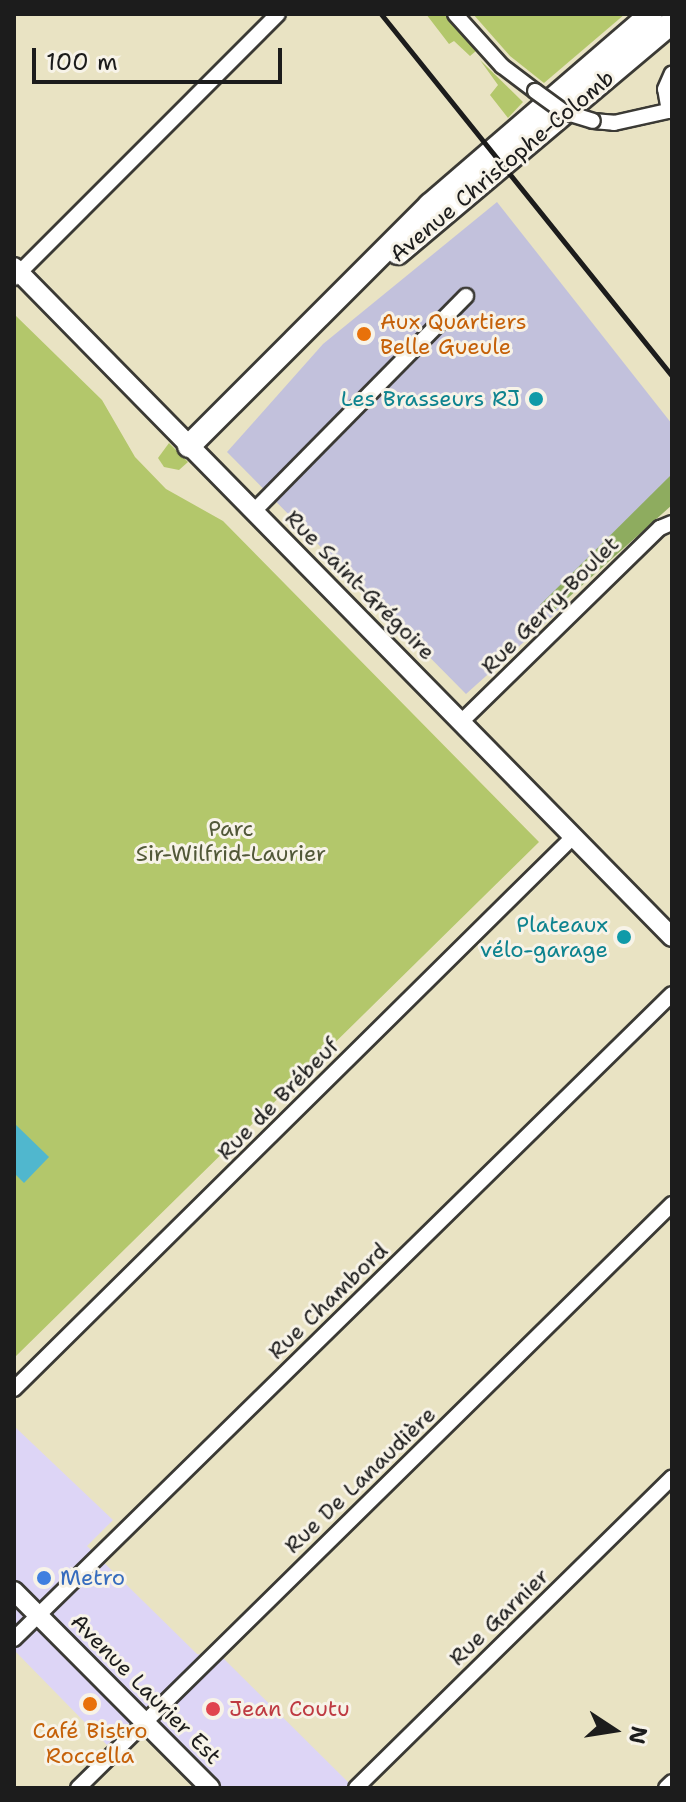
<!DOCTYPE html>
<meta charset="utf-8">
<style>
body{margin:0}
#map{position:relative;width:686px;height:1802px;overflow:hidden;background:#e9e3c3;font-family:"Shantell Sans",sans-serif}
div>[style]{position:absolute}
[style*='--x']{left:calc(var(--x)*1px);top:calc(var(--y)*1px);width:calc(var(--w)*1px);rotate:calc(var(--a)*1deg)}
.built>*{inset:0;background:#ddd5f6}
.industrial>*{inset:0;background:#c2c1dc}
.green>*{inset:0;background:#b3c76b}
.forest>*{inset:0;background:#8eac5f}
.water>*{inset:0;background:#50b7ce}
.roads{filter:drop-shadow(2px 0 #3b3a35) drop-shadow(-2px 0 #3b3a35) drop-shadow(0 2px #3b3a35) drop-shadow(0 -2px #3b3a35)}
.minor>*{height:14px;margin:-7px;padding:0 7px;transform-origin:7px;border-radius:7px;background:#fff}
.tertiary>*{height:18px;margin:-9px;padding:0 9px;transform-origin:9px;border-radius:9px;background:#fff}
.secondary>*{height:22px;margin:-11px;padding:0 11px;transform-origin:11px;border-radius:11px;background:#fff}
.rail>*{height:5px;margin:-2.5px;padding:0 2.5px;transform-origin:2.5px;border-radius:2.5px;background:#1c1c1c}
.bridges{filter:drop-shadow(2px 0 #3b3a35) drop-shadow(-2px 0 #3b3a35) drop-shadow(0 2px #3b3a35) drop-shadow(0 -2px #3b3a35)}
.minor-bridge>*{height:14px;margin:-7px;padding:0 7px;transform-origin:7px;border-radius:7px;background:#fff}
.dots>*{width:22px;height:22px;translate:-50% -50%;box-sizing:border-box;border:4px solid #f7f3e8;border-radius:50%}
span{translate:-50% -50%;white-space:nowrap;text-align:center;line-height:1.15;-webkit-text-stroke:6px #f7f3e8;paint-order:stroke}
.street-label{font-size:22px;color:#1c1c1c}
.food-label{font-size:22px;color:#c56008}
.left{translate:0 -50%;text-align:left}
.culture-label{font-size:22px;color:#0d838f}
.right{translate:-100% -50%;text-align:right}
.park-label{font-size:22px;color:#515838}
.shop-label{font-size:22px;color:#366cbe}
.health-label{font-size:22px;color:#be3a42}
.frame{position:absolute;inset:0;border:16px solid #1c1c1c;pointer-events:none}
.north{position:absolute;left:574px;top:1690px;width:80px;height:80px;-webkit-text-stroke:6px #f7f3e8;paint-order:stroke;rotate:102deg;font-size:22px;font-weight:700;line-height:32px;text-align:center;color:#1c1c1c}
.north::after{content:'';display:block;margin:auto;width:28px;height:36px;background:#1c1c1c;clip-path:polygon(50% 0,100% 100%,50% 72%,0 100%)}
.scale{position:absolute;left:32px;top:48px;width:250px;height:36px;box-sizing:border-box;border:4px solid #1c1c1c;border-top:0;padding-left:10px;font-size:24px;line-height:28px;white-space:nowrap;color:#1c1c1c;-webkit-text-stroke:6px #f7f3e8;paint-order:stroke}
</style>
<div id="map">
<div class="built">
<i style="clip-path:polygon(14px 1426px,113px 1520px,87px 1546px,197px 1654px,223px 1658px,354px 1788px,209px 1788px,134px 1719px,107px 1745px,14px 1650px)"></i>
</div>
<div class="industrial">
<i style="clip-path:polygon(497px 202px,672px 424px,672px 476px,553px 616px,466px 694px,227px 452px,323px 344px)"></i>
</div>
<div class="green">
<i style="clip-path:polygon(426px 14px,444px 14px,476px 51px,470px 56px,454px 41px,449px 44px)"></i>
<i style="clip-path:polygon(473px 14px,625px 14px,544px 83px,510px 56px)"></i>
<i style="clip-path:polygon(480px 60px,523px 102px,508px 118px,490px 95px,498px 85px)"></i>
<i style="clip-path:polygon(14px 314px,102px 400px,135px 457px,166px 489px,223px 521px,539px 842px,14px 1358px)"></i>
<i style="clip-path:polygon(169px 443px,188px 462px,179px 470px,164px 467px,158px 458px)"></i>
</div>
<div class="forest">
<i style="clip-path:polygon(672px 474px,672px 505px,550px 614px,540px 605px)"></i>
</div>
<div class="water">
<i style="clip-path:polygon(14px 1123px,49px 1157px,24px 1183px,14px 1173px)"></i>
</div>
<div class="roads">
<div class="minor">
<i style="--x:455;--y:14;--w:70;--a:47.9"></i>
<i style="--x:502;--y:66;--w:41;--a:37.1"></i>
<i style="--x:669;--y:111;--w:22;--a:-100"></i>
<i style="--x:665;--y:89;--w:17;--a:-66"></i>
<i style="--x:593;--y:121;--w:21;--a:5"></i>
<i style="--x:614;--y:123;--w:59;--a:-12.6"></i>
<i style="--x:14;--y:278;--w:373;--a:-45"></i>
<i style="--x:254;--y:511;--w:302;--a:-45.4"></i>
<i style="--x:461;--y:722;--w:278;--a:-44.3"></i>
<i style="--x:660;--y:528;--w:13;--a:-23"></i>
<i style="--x:14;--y:1389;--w:784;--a:-44.64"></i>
<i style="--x:14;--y:1639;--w:921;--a:-44.43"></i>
<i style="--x:78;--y:1788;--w:833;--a:-44.51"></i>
<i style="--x:356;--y:1788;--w:443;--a:-44.5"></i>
<i style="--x:666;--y:1788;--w:8;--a:-45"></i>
</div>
<div class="tertiary">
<i style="--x:14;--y:267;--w:939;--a:45.52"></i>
<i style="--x:14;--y:1591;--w:278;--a:45.1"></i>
</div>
<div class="secondary">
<i style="--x:398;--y:253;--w:358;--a:-40.1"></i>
<i style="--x:189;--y:446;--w:341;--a:-45"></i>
<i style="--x:430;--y:205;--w:292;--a:-40.8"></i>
</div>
</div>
<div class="rail">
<i style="--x:381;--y:14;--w:464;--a:51.2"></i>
</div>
<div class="bridges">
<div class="minor-bridge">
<i style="--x:535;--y:91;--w:36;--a:36"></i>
<i style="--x:564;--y:112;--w:30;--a:17"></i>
</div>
</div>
<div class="dots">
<i style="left:364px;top:334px;background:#e8710a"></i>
<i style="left:536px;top:399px;background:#0f9aa8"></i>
<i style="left:624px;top:937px;background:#0f9aa8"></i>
<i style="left:44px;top:1578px;background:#3f7fe0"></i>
<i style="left:90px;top:1704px;background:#e8710a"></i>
<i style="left:213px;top:1709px;background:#e0444e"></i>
</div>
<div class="street-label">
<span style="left:502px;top:166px;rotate:-40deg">Avenue Christophe-Colomb</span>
<span style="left:360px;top:585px;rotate:45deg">Rue Saint-Grégoire</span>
<span style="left:550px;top:605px;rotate:-45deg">Rue Gerry-Boulet</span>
<span style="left:278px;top:1099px;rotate:-45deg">Rue de Brébeuf</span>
<span style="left:328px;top:1301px;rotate:-44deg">Rue Chambord</span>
<span style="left:360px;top:1480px;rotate:-44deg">Rue De Lanaudière</span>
<span style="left:499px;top:1617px;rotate:-44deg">Rue Garnier</span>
<span style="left:146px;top:1689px;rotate:45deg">Avenue Laurier Est</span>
</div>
<div class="food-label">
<span class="left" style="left:380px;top:334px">Aux Quartiers<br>Belle Gueule</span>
<span style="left:90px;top:1743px">Café Bistro<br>Roccella</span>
</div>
<div class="culture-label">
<span class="right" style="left:520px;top:399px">Les Brasseurs RJ</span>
<span class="right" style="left:608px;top:937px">Plateaux<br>vélo-garage</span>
</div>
<div class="park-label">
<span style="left:231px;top:841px">Parc<br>Sir-Wilfrid-Laurier</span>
</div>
<div class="shop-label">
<span class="left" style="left:60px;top:1578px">Metro</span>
</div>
<div class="health-label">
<span class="left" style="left:229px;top:1709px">Jean Coutu</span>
</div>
<div class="frame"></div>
<div class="north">N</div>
<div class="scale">100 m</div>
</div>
